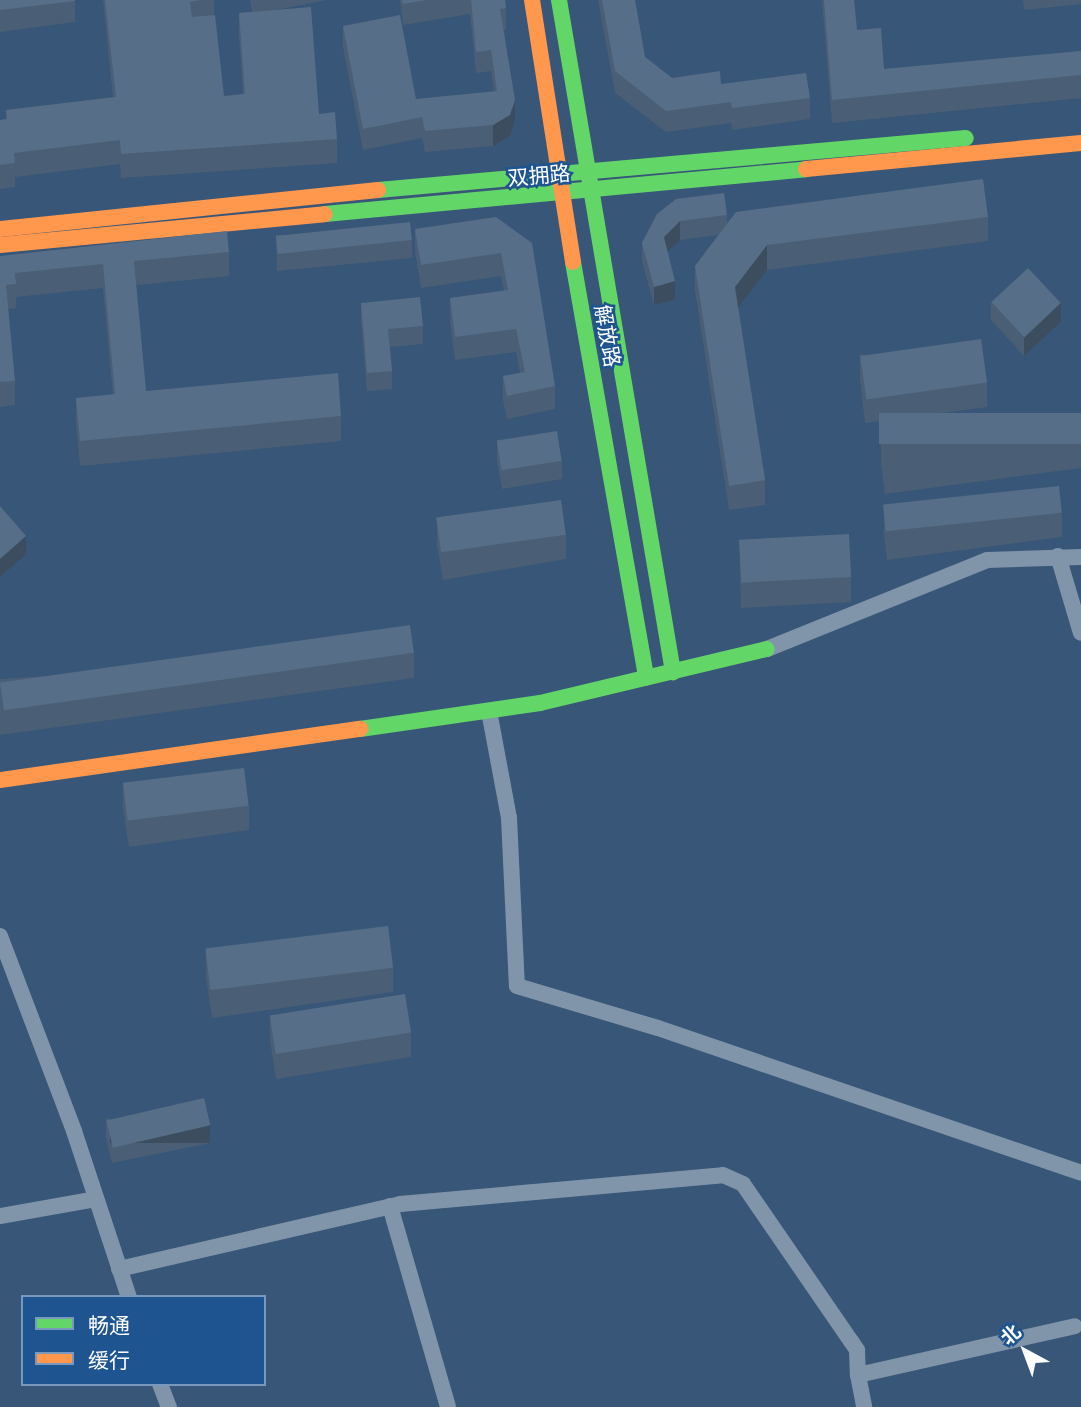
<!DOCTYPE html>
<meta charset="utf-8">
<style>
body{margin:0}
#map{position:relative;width:1081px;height:1407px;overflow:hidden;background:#385677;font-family:Karla,"Noto Sans SC",sans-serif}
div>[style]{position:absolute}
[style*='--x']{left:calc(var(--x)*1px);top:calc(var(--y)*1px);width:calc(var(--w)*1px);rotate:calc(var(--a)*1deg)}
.street>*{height:16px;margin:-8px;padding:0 8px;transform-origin:8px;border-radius:8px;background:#8095aa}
.fast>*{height:16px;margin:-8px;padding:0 8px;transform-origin:8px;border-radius:8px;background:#63d668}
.slow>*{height:16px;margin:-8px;padding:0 8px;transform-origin:8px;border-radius:8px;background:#ff974d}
.wall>*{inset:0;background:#4a5f75}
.shaded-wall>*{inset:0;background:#3c4d5f;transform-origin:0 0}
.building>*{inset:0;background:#566e88;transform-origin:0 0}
span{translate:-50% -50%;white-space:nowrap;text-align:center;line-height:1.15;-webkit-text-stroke:5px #1e5591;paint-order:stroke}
.street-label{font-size:21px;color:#fff}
.legend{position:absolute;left:21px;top:1295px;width:245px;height:91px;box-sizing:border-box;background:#1e5591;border:2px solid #7899bd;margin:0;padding:9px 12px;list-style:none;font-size:21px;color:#fff}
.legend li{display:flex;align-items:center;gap:14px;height:35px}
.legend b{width:35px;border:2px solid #7899bd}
.north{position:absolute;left:990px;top:1316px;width:70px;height:70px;-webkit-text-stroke:5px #1e5591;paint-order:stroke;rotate:319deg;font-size:19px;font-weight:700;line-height:28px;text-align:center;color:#fff}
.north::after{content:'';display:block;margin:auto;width:24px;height:32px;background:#fff;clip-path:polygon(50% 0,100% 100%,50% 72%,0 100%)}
</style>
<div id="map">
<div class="street">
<i style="--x:1058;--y:556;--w:80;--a:73.4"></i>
<i style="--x:767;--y:649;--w:237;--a:-22"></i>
<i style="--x:987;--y:560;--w:94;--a:-1.8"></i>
<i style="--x:489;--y:711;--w:109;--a:79.4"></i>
<i style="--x:509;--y:818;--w:168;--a:87.3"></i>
<i style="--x:517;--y:986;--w:147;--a:16.6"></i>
<i style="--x:658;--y:1028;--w:447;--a:18.9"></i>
<i style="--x:0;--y:936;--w:209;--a:69.2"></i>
<i style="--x:74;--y:1131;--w:175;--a:71.7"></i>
<i style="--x:390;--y:1206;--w:209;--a:73.9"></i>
<i style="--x:0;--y:1216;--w:97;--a:-10"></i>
<i style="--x:119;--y:1269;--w:288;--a:-13"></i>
<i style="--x:400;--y:1204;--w:324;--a:-5.1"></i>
<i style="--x:723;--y:1175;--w:22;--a:24"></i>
<i style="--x:743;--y:1184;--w:191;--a:55.5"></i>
<i style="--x:851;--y:1341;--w:11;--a:56"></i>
<i style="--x:857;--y:1350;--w:25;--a:88"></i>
<i style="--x:858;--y:1375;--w:222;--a:-12.7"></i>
<i style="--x:858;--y:1375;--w:33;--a:79"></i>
<i style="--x:160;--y:1384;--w:25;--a:69"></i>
</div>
<div class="fast">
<i style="--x:559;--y:0;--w:682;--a:80.37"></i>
<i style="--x:378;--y:190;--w:590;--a:-5.05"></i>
<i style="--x:325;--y:214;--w:483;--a:-5.3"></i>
<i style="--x:573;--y:262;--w:422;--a:80"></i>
<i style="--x:360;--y:729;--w:182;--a:-8.2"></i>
<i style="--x:540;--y:703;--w:233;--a:-13.4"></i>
</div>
<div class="slow">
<i style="--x:532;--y:0;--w:265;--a:81.1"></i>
<i style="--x:806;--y:169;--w:276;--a:-5.4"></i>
<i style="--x:0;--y:229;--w:380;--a:-5.9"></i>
<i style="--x:0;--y:245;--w:326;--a:-5.4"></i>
<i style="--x:0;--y:780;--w:364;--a:-8.1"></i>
</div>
<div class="wall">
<i style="clip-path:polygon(0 0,75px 0,75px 22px,0 32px)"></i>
<i style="clip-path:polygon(103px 0,214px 0,214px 15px,224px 96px,243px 94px,239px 37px,239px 13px,252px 12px,250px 0,327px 0,276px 10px,319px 114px,337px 139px,337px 163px,121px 178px,120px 164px,15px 177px,15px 187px,0 189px,0 120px,6px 119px,6px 110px,113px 97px)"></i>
<i style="clip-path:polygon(400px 0,505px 0,506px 8px,506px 29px,504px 30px,515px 121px,510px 136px,493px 146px,425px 152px,422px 138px,363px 150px,343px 47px,343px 26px,416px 99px,494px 92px,491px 71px,476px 73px,470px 14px,403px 25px)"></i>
<i style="clip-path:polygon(598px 0,635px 0,645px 57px,672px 78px,810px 98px,810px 119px,732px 130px,731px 123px,666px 132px,615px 93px)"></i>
<i style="clip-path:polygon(822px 0,854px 0,857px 30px,884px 69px,1081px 51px,1081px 98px,832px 123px)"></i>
<i style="clip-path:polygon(1023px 0,1081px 0,1081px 4px,1024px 10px)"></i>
<i style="clip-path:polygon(657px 214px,727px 215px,727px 224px,988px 217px,988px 241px,767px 270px,738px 308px,765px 480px,765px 505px,729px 510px,695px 290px,695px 266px,718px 235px,680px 240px,668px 251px,675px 300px,654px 305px,642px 261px,642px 243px)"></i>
<i style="clip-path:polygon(496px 217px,555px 386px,555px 409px,507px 419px,503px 400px,503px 376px,520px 373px,516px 352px,455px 360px,450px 321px,450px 298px,504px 291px,501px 276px,421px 288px,415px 252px,415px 229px)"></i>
<i style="clip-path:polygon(276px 235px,412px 240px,412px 258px,277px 271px)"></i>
<i style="clip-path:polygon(229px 252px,229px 276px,136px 285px,146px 391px,341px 416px,341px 441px,80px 466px,76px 423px,76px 398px,113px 395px,103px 288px,16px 297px,16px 308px,8px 309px,15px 381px,15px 405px,0 407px,0 256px)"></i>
<i style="clip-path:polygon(991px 302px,1061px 322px,1024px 356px,991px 320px)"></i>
<i style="clip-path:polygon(361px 303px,423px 326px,423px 344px,390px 347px,392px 371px,392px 389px,367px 391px,361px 321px)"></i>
<i style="clip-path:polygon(860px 354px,987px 383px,987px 407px,865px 423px,860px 379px)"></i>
<i style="clip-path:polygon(1081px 413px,1081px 468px,885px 494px,881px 463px,881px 439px)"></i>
<i style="clip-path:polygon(497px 441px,562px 461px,562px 479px,502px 489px,497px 460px)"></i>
<i style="clip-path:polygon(884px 509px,1062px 513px,1062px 537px,887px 560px,884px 533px)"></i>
<i style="clip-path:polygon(437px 521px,566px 535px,566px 559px,443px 580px,437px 545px)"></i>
<i style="clip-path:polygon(739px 540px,851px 577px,851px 602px,741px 608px)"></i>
<i style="clip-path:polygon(414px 653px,414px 678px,0 735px,0 679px)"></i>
<i style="clip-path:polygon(123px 784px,249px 806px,249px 830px,129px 847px,123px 808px)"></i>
<i style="clip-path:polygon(206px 952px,393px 968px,393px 992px,212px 1018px,206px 977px)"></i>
<i style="clip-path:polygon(270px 1016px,411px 1033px,411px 1057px,276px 1079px,270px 1040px)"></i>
<i style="clip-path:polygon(106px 1118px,210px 1143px,112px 1163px,106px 1137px)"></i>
</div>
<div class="shaded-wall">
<i style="clip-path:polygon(515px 100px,515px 121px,510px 136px,493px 146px,493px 125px)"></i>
<i style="clip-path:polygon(680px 221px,680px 240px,664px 255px,664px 237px)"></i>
<i style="clip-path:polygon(767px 245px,767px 270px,735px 312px,735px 287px)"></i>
<i style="clip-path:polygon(675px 281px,675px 300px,654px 305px,654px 287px)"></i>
<i style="clip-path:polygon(1061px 303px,1061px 322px,1024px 356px,1024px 338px)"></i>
<i style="clip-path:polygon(26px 536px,26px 554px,0 577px,0 559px)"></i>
<i style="left:210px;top:1125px;width:18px;height:100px;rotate:90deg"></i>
</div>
<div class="building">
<i style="clip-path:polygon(0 0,75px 0,75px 1px,0 10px)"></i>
<i style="clip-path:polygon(105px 0,200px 0,190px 2px,192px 17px,215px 15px,224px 96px,245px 94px,239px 13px,311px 7px,319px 114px,335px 112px,337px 139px,121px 154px,120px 140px,14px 153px,15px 163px,0 165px,0 120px,7px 119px,6px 110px,116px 97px)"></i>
<i style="clip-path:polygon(402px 0,427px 0,403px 4px)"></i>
<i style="clip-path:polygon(471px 0,505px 0,506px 8px,500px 9px,515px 100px,510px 115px,493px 125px,425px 131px,422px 117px,363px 129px,343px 26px,400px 15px,416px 99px,497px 91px,491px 50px,476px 52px)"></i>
<i style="clip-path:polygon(602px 0,635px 0,645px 57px,672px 78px,720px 71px,721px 84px,806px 73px,810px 98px,732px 108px,731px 102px,666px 111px,615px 71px)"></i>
<i style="clip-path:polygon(824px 0,854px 0,857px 30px,881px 28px,884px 69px,1081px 51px,1081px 75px,832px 100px)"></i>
<i style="clip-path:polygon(983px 179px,988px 217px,767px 245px,735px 287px,765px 480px,729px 486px,695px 266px,736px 212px)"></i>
<i style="clip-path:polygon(724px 193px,727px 215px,680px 221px,664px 237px,675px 281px,654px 287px,642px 243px,657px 214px,676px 199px)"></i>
<i style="clip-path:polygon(496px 217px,532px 243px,555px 386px,507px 396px,503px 376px,525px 372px,516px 329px,455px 337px,450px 298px,508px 290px,501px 253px,421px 265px,415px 229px)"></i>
<i style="left:410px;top:222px;width:18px;height:135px;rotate:84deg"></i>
<i style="clip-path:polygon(227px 231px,229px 252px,134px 261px,146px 391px,338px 373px,341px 416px,80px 441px,76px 398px,115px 394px,103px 264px,15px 273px,16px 284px,6px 285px,15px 381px,0 382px,0 256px)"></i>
<i style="left:1028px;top:268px;width:48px;height:50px;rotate:47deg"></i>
<i style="clip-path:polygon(420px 297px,423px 326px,388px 329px,392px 371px,367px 373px,361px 303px)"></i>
<i style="left:981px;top:339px;width:44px;height:122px;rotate:82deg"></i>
<i style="left:1081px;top:413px;width:31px;height:202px;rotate:90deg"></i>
<i style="left:557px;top:431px;width:30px;height:61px;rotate:81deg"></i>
<i style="left:1059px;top:486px;width:27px;height:177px;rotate:84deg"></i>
<i style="left:561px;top:500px;width:35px;height:126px;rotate:82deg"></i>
<i style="clip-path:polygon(0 506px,26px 536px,0 559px)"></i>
<i style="left:849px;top:534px;width:43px;height:110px;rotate:87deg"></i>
<i style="left:410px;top:625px;width:28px;height:414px;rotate:82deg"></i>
<i style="left:244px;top:768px;width:38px;height:122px;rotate:83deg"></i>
<i style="left:388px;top:926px;width:42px;height:184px;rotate:83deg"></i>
<i style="left:405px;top:994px;width:39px;height:137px;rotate:81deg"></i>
<i style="left:204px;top:1098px;width:28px;height:100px;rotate:77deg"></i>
</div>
<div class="street-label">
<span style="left:539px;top:176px;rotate:-5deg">双拥路</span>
<span style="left:607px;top:336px;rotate:80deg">解放路</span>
</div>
<ul class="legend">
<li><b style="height:9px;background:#63d668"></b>畅通</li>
<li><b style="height:9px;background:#ff974d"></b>缓行</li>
</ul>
<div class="north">北</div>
</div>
